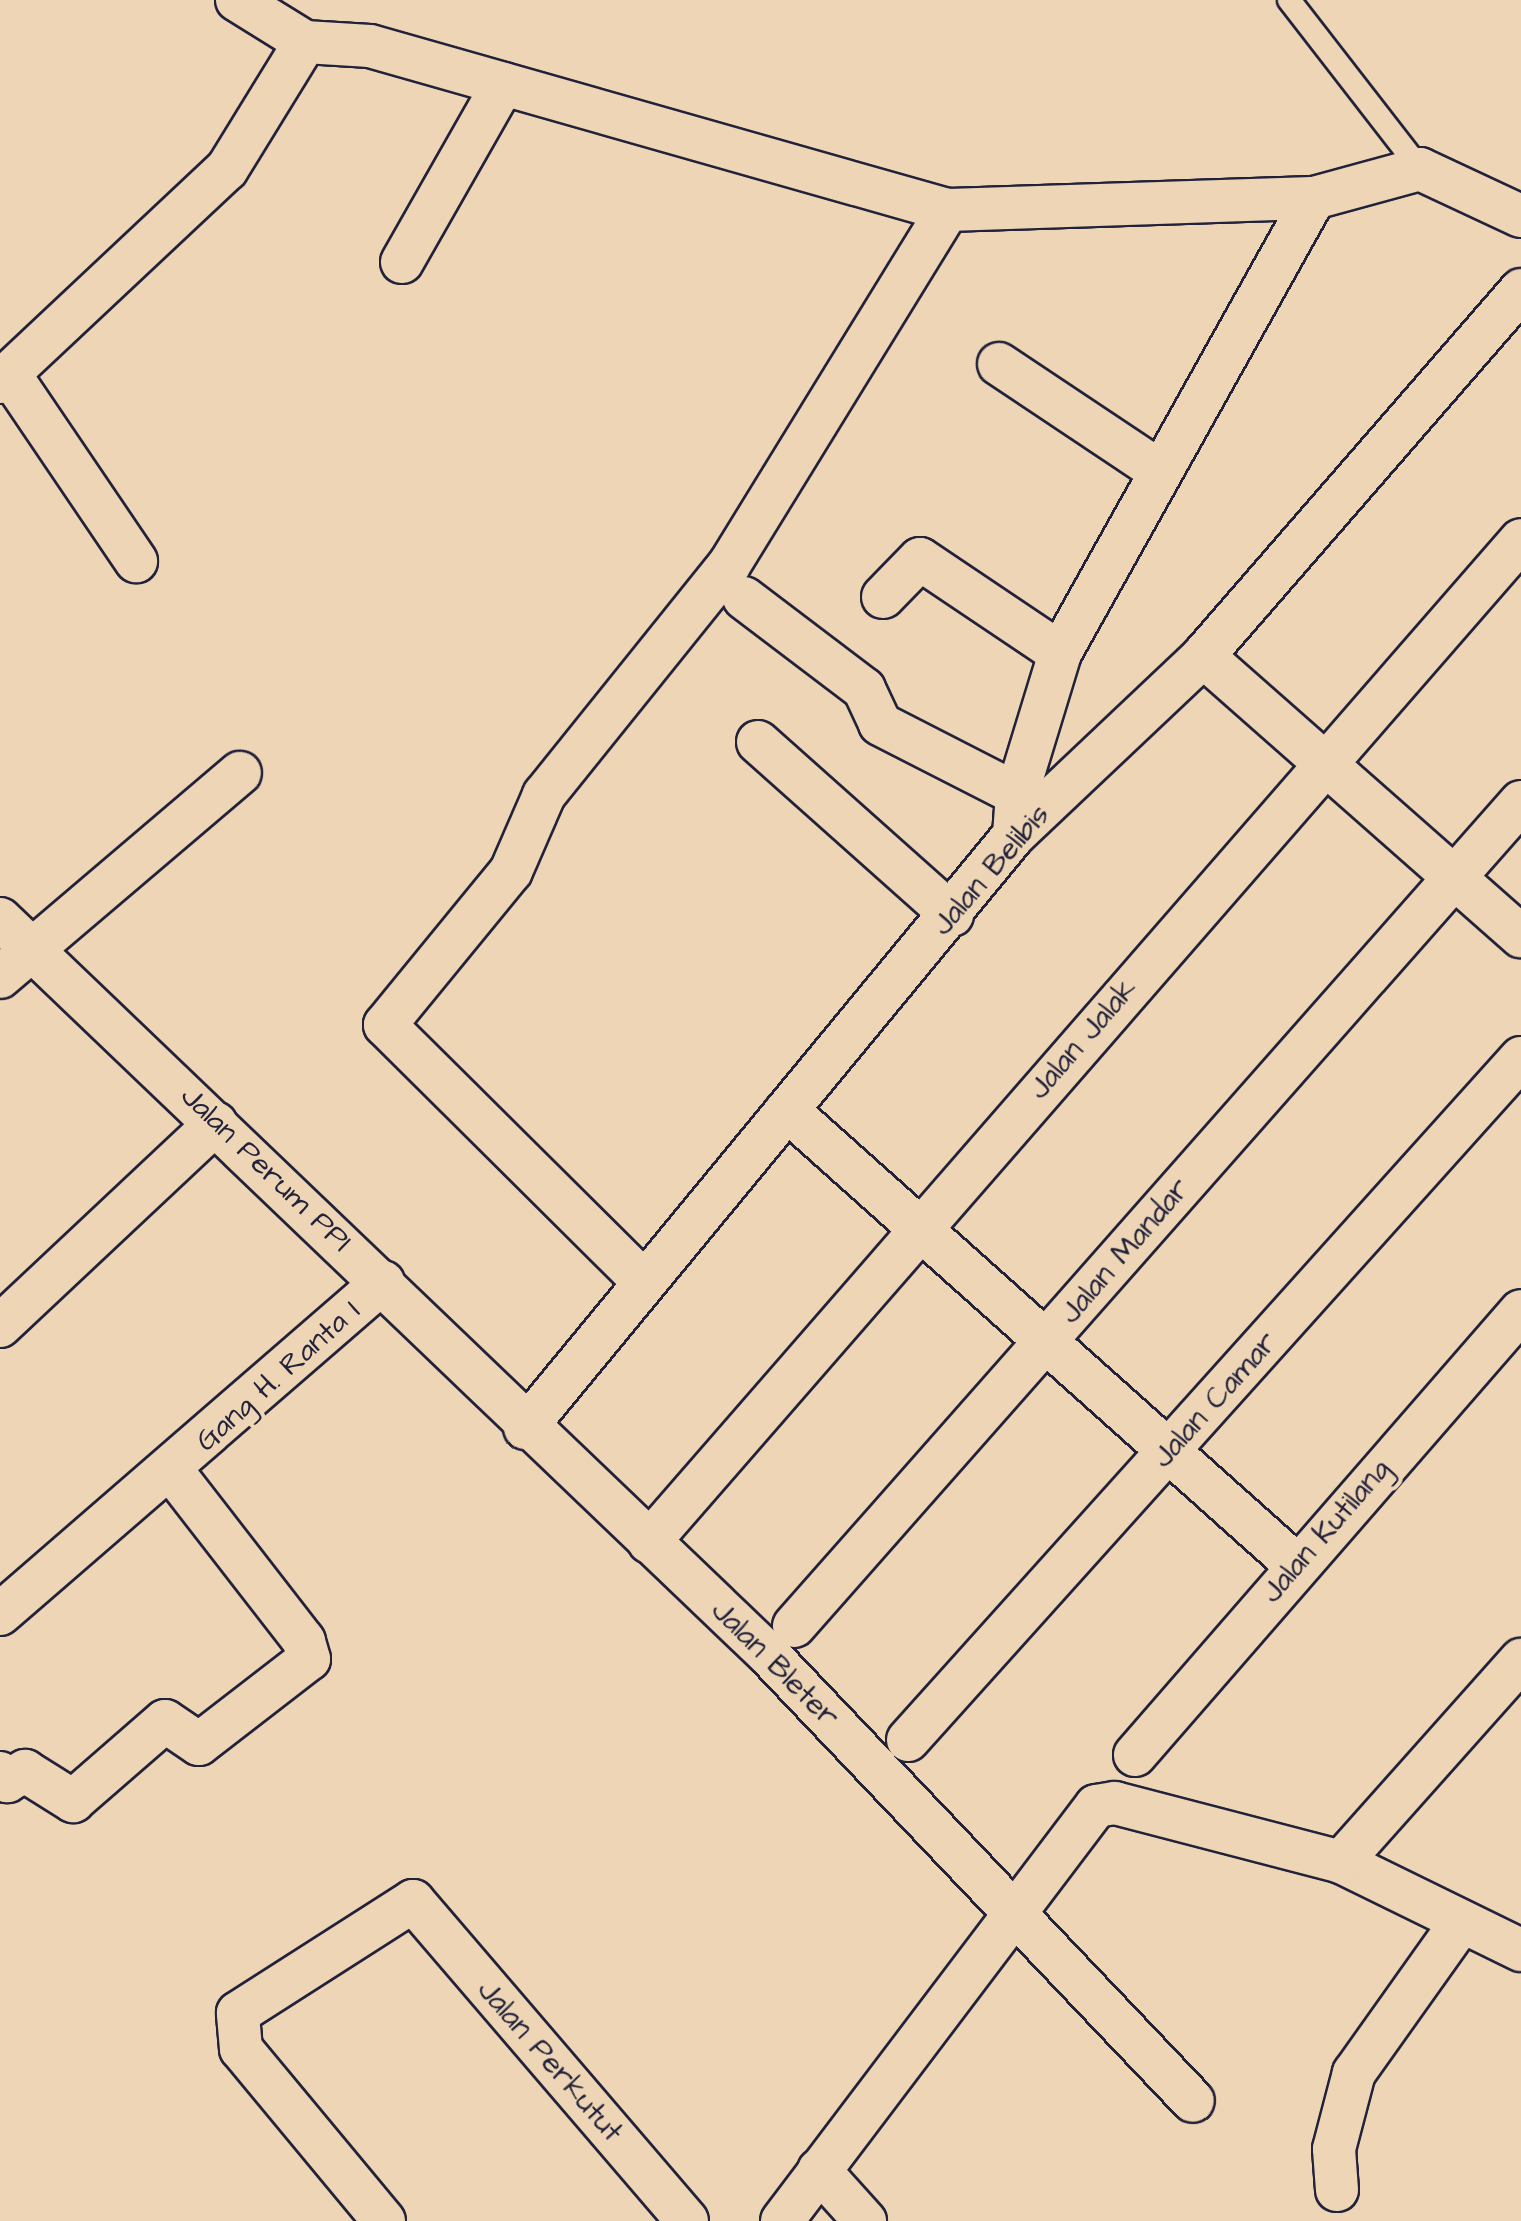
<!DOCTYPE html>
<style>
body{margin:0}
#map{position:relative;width:1521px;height:2221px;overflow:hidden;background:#edd5b5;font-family:"Architects Daughter",sans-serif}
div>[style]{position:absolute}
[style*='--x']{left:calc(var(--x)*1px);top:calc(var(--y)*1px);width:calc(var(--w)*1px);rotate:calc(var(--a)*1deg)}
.roads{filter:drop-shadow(2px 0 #22223b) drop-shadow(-2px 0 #22223b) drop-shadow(0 2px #22223b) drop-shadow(0 -2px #22223b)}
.service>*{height:22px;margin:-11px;padding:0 11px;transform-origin:11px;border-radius:11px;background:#edd5b5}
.minor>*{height:42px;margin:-21px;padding:0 21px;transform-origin:21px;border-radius:21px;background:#edd5b5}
span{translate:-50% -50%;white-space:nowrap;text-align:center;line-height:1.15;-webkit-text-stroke:8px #edd5b5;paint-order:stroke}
.street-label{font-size:30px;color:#22223b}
</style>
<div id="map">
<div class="roads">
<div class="service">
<i style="--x:1289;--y:0;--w:214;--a:52.2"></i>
</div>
<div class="minor">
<i style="--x:237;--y:0;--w:80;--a:31.7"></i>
<i style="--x:305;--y:42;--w:65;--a:3.5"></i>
<i style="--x:370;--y:46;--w:600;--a:15.87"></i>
<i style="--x:947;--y:210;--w:367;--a:-1.9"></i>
<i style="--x:402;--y:262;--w:205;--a:-60.4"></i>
<i style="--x:999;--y:364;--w:187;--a:33.7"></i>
<i style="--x:10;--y:375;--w:225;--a:55.9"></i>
<i style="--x:0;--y:382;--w:311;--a:-43.2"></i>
<i style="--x:227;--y:169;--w:149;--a:-58.4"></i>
<i style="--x:883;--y:597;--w:53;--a:-45.8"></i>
<i style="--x:920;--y:559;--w:169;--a:33.9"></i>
<i style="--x:744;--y:598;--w:151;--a:37.2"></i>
<i style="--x:864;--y:689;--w:38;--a:65"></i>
<i style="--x:880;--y:724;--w:154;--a:27.1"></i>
<i style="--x:1203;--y:656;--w:424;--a:41.4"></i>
<i style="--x:758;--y:742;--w:260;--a:41.7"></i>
<i style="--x:1014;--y:835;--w:41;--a:-85.8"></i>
<i style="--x:1017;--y:794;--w:147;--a:-73"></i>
<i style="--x:1060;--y:653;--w:521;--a:-60.83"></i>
<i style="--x:1314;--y:198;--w:110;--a:-15.3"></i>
<i style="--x:1420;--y:169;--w:111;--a:25"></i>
<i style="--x:0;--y:919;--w:1064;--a:43.74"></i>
<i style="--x:769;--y:1655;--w:615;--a:46.45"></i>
<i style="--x:0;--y:977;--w:315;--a:-40.4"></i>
<i style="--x:787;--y:1110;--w:681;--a:41.79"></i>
<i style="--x:644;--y:1282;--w:365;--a:-135.2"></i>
<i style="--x:385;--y:1025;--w:199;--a:-50.7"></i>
<i style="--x:511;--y:871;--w:83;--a:-66.5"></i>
<i style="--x:544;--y:795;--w:295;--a:-51.2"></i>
<i style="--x:729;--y:565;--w:417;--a:-58.4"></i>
<i style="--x:0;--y:1326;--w:296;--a:-43.2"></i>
<i style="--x:525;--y:1428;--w:769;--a:-50.49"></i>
<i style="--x:1014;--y:835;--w:260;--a:-43.4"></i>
<i style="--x:1203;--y:656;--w:485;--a:-49"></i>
<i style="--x:649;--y:1542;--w:1328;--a:-48.97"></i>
<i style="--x:0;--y:1614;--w:507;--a:-40.92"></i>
<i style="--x:794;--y:1626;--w:1099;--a:-48.58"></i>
<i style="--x:908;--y:1740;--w:917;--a:-48.05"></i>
<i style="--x:1135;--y:1755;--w:588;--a:-49"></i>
<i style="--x:0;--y:1773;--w:11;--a:49"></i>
<i style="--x:7;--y:1781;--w:21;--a:-29"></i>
<i style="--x:25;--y:1771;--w:57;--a:32"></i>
<i style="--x:73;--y:1801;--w:122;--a:-41"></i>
<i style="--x:165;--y:1721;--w:41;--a:34.1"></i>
<i style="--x:199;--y:1744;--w:139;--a:-37.7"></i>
<i style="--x:309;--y:1659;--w:19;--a:-106"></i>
<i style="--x:304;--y:1641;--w:215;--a:-127.8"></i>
<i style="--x:1341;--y:1862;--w:200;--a:26.1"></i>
<i style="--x:819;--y:2170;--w:69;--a:48"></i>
<i style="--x:1337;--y:2190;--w:41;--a:-94.2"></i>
<i style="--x:1334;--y:2149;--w:79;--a:-75.3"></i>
<i style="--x:1354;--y:2073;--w:183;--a:-54.6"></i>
<i style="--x:384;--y:2221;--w:224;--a:-129.7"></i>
<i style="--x:241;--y:2049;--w:36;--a:-95"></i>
<i style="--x:238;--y:2013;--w:208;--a:-32.6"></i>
<i style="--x:413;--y:1901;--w:421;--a:49.4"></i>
<i style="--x:782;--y:2221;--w:520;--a:-52.89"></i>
<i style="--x:1096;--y:1806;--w:19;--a:-9"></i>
<i style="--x:1115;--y:1803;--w:234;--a:14.6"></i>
<i style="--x:1341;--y:1862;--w:271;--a:-48.3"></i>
</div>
</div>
<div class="street-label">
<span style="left:991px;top:870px;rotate:-49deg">Jalan Belibis</span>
<span style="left:1083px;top:1039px;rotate:-49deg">Jalan Jalak</span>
<span style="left:266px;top:1169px;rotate:44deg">Jalan Perum PPI</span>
<span style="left:1125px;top:1251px;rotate:-49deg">Jalan Mandar</span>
<span style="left:278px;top:1376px;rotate:-42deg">Gang H. Ranta I</span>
<span style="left:1215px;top:1400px;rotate:-48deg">Jalan Camar</span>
<span style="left:1326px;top:1531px;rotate:-49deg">Jalan Kutilang</span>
<span style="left:775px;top:1664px;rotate:45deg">Jalan Bleter</span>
<span style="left:550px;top:2061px;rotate:49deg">Jalan Perkutut</span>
</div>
</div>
